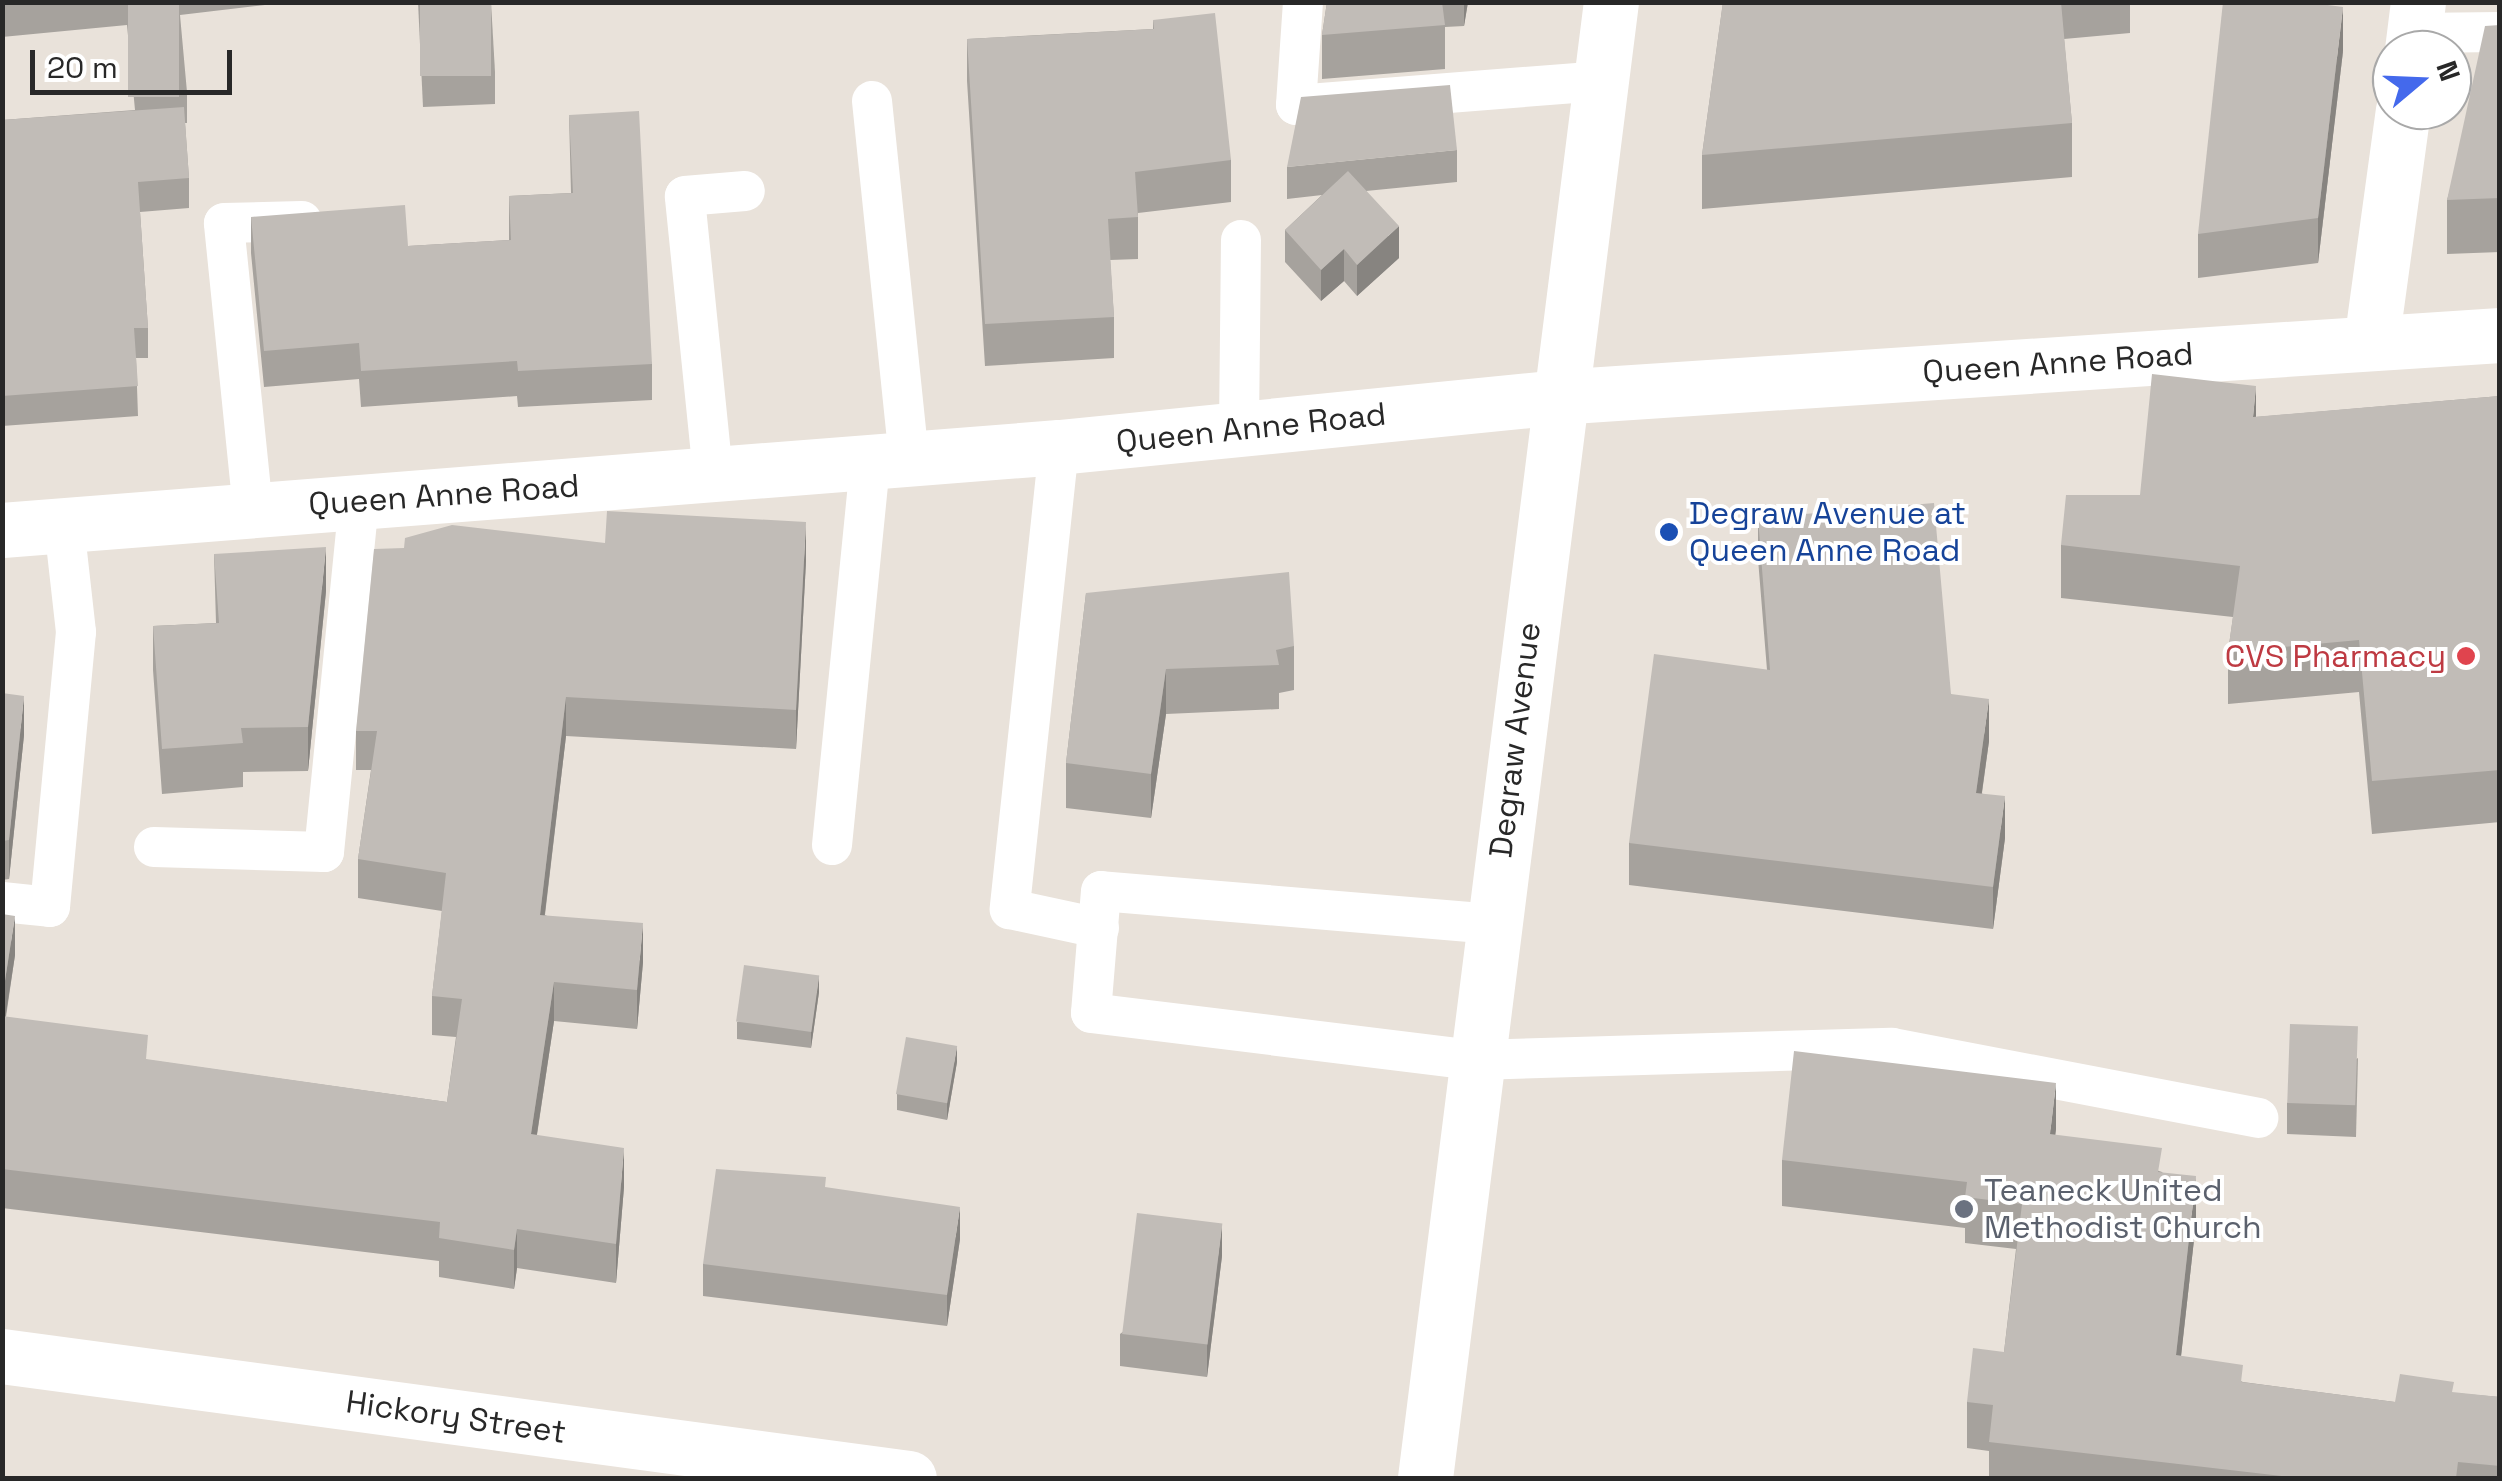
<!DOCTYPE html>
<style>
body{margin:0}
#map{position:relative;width:2502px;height:1481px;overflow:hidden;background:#e9e2da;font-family:"Space Grotesk",sans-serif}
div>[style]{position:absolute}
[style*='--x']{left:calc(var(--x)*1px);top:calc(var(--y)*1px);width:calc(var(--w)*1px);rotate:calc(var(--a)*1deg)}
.service>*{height:40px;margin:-20px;padding:0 20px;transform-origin:20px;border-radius:20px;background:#fff}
.minor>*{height:55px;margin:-27.5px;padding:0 27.5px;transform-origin:27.5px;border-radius:27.5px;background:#fff}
.tertiary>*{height:55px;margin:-27.5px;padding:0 27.5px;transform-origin:27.5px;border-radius:27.5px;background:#fff}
.secondary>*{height:55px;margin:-27.5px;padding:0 27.5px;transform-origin:27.5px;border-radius:27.5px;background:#fff}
.wall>*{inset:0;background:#a6a29d}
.shaded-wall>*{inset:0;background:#878480}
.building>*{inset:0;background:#c1bcb7;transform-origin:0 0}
.dots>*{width:28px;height:28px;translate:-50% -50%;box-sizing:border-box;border:5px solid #fff;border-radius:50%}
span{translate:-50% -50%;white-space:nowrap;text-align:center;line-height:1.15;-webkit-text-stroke:8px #fff;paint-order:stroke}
.street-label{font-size:32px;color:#282828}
.transit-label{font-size:32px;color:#164399}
.left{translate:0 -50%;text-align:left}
.health-label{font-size:32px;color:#be3a42}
.right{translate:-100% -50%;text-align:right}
.worship-label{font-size:32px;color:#5b616d}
.frame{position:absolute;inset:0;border:5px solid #282828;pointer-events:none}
.north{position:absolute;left:2372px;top:30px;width:100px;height:100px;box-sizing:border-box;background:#fff;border:2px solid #a9a9a9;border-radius:50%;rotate:71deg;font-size:28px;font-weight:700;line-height:40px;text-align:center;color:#282828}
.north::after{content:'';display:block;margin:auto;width:35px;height:45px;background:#4469ec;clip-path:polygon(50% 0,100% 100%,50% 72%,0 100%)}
.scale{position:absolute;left:30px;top:50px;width:202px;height:45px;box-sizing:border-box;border:5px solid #282828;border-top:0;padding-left:12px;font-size:30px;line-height:35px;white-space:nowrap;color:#282828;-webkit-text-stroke:8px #fff;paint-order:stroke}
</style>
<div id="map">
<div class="service">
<i style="--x:1303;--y:2;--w:103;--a:93.9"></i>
<i style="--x:1296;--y:105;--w:305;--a:-4.5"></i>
<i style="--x:2414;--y:33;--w:86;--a:-0.7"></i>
<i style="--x:872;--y:101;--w:360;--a:84.1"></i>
<i style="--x:1239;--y:429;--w:189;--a:-89.4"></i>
<i style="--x:1059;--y:447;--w:465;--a:96.1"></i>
<i style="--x:1010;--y:909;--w:91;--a:12.1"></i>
<i style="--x:713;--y:474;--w:279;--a:-95.8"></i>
<i style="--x:685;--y:196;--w:60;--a:-4.8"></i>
<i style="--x:253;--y:510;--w:288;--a:-95.8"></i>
<i style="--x:224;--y:223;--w:78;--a:-1.5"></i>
<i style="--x:832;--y:845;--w:386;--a:-84.3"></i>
<i style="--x:154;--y:847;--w:170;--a:1.7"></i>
<i style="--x:324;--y:852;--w:352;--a:-84.3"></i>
<i style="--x:2;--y:902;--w:48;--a:5.9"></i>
<i style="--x:50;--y:907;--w:276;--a:-84.6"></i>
<i style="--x:76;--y:632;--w:108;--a:-96.4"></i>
<i style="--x:1493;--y:924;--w:393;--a:-175.2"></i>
<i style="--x:1101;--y:891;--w:122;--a:94.7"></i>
<i style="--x:1091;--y:1013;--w:388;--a:7"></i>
<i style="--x:1476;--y:1060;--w:416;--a:-1.7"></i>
<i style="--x:1892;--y:1048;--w:373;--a:10.8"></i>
</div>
<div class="minor">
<i style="--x:2412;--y:50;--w:48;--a:-82.9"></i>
<i style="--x:2371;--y:343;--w:235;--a:-82.2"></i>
<i style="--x:2;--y:1356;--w:915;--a:7.66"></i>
</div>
<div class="tertiary">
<i style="--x:2;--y:530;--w:1060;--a:-4.49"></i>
<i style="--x:1059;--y:447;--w:500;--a:-5.7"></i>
<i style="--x:1556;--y:397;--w:946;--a:-3.76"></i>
</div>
<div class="secondary">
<i style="--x:1425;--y:1478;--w:1488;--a:-82.82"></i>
</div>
<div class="wall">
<i style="clip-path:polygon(2px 2px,291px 2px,180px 15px,187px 92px,187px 123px,185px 123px,189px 178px,189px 208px,140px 212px,148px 328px,148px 358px,136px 358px,138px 416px,2px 426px,2px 120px,135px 110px,127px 25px,2px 37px)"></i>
<i style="clip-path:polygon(418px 2px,491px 2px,495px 72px,495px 104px,423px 107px)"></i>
<i style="clip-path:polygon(1327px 2px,1468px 2px,1464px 26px,1445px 27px,1445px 69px,1322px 79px,1322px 35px)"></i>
<i style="clip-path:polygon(1723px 2px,2130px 2px,2130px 33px,2064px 39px,2072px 123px,2072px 177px,1702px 209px,1702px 155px)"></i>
<i style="clip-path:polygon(1153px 20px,1231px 160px,1231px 202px,1138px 213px,1138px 259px,1110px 260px,1114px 317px,1114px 358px,985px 366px,967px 81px,967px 39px,1153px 29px)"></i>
<i style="clip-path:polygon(2500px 25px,2500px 252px,2447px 254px,2447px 200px)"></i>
<i style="clip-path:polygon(2343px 51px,2318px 263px,2198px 278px,2198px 234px)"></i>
<i style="clip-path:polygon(569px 115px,652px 364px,652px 400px,518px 407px,517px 396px,361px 407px,359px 379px,264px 387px,251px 253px,251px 217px,408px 246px,509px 240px,509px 196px,571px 193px)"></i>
<i style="clip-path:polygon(1457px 150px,1457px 182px,1366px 191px,1399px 258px,1357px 296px,1344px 281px,1321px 301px,1285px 262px,1285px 230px,1322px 195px,1287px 199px,1287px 167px)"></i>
<i style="clip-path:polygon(2500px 396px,2500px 822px,2372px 834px,2359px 692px,2228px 704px,2228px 652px,2233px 617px,2061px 598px,2061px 545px,2140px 495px,2256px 417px)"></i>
<i style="clip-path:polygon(1758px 518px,1951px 694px,1989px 741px,1982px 793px,2005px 838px,1993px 929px,1629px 885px,1629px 843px,1767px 670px,1758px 559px)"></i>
<i style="clip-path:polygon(605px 543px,806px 561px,796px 749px,566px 736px,545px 915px,643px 962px,637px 1029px,554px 1021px,537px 1135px,624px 1187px,616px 1283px,517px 1268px,514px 1289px,439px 1277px,439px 1261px,2px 1208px,2px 887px,3px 914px,15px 955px,6px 1017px,148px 1060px,447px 1102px,456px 1037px,432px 1035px,432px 996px,442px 911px,358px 898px,358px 859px,371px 770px,356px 770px,356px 731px)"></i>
<i style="clip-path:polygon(214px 554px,326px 591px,308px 771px,243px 772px,243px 787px,162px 794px,153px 670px,153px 626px,216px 623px)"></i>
<i style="clip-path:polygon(1086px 593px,1294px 646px,1294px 690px,1279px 693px,1279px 709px,1166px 714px,1151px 818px,1066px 808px,1066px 763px)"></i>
<i style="clip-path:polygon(2px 693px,24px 735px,9px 879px,2px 880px)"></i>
<i style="clip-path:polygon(819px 992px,811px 1048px,737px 1039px,737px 1022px)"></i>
<i style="clip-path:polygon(2358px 1058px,2356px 1137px,2287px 1134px,2287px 1103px)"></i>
<i style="clip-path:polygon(957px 1062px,947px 1120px,897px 1110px,897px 1094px)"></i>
<i style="clip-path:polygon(2056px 1129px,2055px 1135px,2162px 1172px,2196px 1222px,2181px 1356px,2243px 1382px,2395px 1402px,2454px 1393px,2500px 1397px,2500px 1478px,1989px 1478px,1989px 1451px,1967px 1448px,1967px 1402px,2004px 1352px,2016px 1249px,1965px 1243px,1965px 1228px,1782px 1206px,1782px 1160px)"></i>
<i style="clip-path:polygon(826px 1188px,960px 1239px,947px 1326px,703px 1296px,703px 1264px)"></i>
<i style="clip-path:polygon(1222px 1256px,1207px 1377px,1120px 1366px,1120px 1334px)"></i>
</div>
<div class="shaded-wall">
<i style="clip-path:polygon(1464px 2px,1468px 2px,1464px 26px)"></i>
<i style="clip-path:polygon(2343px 7px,2343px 51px,2318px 263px,2318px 218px)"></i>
<i style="clip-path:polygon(1399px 226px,1399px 258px,1357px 296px,1357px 265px)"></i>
<i style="clip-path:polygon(1344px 249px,1344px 281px,1321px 301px,1321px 270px)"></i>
<i style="clip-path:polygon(2256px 386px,2256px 438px,2253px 417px)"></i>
<i style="clip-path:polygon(806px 522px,806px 561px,796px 749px,796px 710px)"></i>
<i style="clip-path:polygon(326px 547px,326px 591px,308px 771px,308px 727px)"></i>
<i style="clip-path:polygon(1166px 669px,1166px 714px,1151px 818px,1151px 774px)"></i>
<i style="clip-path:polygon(24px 696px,24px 735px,9px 879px,9px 840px)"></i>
<i style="clip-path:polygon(566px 697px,566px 736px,540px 954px,540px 915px)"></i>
<i style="clip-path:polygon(1989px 699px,1989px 741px,1976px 834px,1976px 793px)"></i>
<i style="clip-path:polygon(2005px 796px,2005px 838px,1993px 929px,1993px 887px)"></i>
<i style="clip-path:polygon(15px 916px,15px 955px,2px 1039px,2px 1000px)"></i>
<i style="clip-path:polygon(643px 923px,643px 962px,637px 1029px,637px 990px)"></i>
<i style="clip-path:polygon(819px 975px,819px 992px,811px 1048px,811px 1032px)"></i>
<i style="clip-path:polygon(554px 982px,554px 1021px,531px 1173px,531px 1134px)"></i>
<i style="clip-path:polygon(957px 1046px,957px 1062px,947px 1120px,947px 1103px)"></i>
<i style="clip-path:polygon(2056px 1083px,2056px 1129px,2050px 1180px,2050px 1134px)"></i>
<i style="clip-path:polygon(624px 1148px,624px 1187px,616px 1283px,616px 1244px)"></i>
<i style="clip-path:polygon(2196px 1176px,2196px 1222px,2176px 1401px,2176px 1355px)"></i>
<i style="clip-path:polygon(960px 1207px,960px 1239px,947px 1326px,947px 1295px)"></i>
<i style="clip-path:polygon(1222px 1224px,1222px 1256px,1207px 1377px,1207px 1346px)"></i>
<i style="clip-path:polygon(517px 1229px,517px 1268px,514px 1289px,514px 1250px)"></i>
</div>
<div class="building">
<i style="clip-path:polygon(2px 2px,34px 2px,2px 5px)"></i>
<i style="left:128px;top:2px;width:51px;height:95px"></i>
<i style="left:420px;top:2px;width:71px;height:74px"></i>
<i style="clip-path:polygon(1327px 2px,1442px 2px,1445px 25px,1322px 35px)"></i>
<i style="clip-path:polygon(1723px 2px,2061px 2px,2072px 123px,1702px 155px)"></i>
<i style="clip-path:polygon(2223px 2px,2305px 2px,2343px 7px,2318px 218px,2198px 234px)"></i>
<i style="clip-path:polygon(1215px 13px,1231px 160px,1135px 172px,1138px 217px,1108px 219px,1114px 317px,985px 324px,967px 39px,1154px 29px,1153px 20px)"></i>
<i style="clip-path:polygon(2500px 25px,2500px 198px,2447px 200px,2485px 26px)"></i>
<i style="clip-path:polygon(1450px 85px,1457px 150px,1287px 167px,1301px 97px)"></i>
<i style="clip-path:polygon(184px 107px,189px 178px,138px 182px,148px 328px,134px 328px,138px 386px,2px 396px,2px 120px)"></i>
<i style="clip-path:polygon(639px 111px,652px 364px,518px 371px,517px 361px,361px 371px,359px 343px,264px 351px,251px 217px,405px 205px,408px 246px,511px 240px,509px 196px,573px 193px,569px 115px)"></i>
<i style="clip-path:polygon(1348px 171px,1399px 226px,1357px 265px,1344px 249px,1321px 270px,1285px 230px)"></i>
<i style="clip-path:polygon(2152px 374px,2256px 386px,2253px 417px,2500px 396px,2500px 770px,2372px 781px,2359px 640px,2228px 652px,2240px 566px,2061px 545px,2066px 495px,2140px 495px)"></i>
<i style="clip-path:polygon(1934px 503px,1951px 694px,1989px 699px,1976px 793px,2005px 796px,1993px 887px,1629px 843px,1654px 654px,1770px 670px,1758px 518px)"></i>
<i style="clip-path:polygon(607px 511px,806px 522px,796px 710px,566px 697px,540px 915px,643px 923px,637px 990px,554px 982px,531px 1134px,624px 1148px,616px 1244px,517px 1229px,514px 1250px,439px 1238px,440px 1222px,2px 1169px,2px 1016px,148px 1035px,146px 1059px,447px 1102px,462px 999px,432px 996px,446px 873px,358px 859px,377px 731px,356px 731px,374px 549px,404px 548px,405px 538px,452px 525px,605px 543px)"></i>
<i style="clip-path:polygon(326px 547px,308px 727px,241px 728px,243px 743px,162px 749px,153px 626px,219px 623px,214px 554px)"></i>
<i style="clip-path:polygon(1289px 572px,1294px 646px,1276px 650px,1279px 665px,1166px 669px,1151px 774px,1066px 763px,1086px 593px)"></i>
<i style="clip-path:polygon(2px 693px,24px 696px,9px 840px,2px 841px)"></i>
<i style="clip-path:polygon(2px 914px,15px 916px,2px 1000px)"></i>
<i style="left:744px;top:965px;width:76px;height:57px;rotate:8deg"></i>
<i style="left:2290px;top:1024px;width:68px;height:79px;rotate:2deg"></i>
<i style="left:906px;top:1037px;width:52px;height:58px;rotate:10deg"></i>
<i style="clip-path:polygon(1794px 1051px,2056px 1083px,2050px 1134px,2162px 1148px,2158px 1172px,2196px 1176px,2176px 1355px,2243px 1365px,2241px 1382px,2395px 1402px,2400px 1374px,2454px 1382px,2452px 1392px,2500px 1397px,2500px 1466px,2458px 1462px,2456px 1478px,2299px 1478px,1989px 1442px,1993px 1405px,1967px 1402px,1973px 1348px,2004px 1352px,2022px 1204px,1965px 1197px,1967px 1182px,1782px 1160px)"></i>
<i style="clip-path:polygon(716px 1169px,826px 1177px,825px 1187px,960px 1207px,947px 1295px,703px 1264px)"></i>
<i style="left:1137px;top:1213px;width:86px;height:122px;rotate:7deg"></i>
</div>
<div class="dots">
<i style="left:1669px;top:532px;background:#1a4fb4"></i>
<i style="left:2466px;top:656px;background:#e0444e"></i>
<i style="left:1964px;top:1209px;background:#6b7280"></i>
</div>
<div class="street-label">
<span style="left:2058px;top:363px;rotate:-4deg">Queen Anne Road</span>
<span style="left:1251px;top:428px;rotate:-6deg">Queen Anne Road</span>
<span style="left:444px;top:495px;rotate:-4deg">Queen Anne Road</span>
<span style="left:1515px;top:740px;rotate:-83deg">Degraw Avenue</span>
<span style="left:456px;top:1417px;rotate:8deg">Hickory Street</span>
</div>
<div class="transit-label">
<span class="left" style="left:1689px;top:532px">Degraw Avenue at<br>Queen Anne Road</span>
</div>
<div class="health-label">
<span class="right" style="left:2446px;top:656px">CVS Pharmacy</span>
</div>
<div class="worship-label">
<span class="left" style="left:1984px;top:1209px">Teaneck United<br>Methodist Church</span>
</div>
<div class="frame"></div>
<div class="north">N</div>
<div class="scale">20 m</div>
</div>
